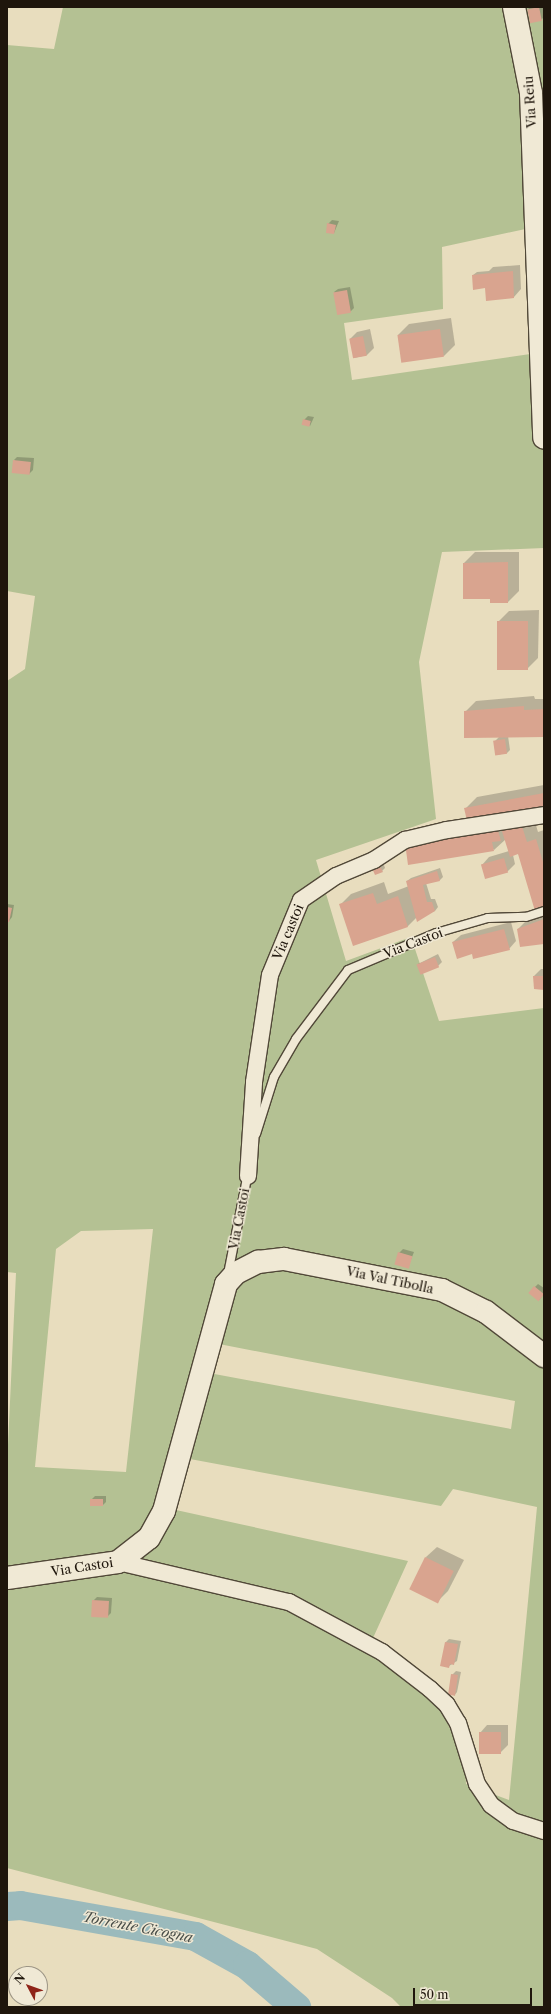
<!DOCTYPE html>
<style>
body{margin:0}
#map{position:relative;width:551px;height:2014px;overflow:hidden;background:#e8ddbe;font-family:"Libre Caslon Text",serif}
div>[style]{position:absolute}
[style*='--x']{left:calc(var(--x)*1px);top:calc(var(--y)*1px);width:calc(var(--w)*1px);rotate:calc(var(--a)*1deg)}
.green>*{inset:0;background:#b4c193}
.shadow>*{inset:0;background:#0003}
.river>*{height:29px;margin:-14.5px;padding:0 14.5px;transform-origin:14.5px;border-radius:14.5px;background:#9bbabc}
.building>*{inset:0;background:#d9a48f;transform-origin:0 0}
.roads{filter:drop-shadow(1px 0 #514838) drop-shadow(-1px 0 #514838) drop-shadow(0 1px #514838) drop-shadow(0 -1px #514838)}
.lane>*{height:8px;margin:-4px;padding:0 4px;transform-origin:4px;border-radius:4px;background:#f0e9d5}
.street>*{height:16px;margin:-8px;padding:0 8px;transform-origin:8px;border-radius:8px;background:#f0e9d5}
.secondary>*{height:22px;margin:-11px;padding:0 11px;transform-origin:11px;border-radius:11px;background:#f0e9d5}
span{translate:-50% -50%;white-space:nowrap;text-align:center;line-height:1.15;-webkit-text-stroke:3px #f0e9d5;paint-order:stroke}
.street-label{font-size:13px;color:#1f160c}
.water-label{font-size:14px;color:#4a4f4a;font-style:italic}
.frame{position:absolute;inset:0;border:8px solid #1f160c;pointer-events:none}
.north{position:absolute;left:8px;top:1966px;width:40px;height:40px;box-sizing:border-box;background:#f0e9d5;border:1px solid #9c9585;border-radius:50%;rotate:311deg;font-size:11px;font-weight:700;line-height:16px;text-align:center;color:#1f160c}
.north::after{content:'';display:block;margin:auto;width:14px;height:18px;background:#8f2418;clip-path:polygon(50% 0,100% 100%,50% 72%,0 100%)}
.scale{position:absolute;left:413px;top:1988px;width:119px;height:18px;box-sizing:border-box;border:2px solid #1f160c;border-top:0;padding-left:5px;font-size:12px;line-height:14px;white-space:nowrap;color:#1f160c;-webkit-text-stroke:3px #f0e9d5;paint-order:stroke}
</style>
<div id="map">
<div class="green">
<i style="clip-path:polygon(evenodd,63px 7px,544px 7px,544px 225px,442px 247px,443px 309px,344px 323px,352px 380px,544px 352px,544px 548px,442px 552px,419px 662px,436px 819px,316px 860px,346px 961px,411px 937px,439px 1021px,544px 1008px,544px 2007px,401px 2007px,392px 1998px,317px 1949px,7px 1868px,7px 1466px,16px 1273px,7px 1272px,7px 681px,25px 669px,35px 596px,7px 591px,7px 45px,54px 49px,63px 7px,153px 1229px,126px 1472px,35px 1467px,56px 1249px,81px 1231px,153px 1229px,63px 7px,219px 1344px,515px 1401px,511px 1429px,209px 1373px,219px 1344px,63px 7px,190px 1459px,441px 1506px,453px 1489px,537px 1507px,509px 1800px,466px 1784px,465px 1759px,438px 1704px,368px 1649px,408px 1561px,176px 1510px,183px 1476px,190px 1459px)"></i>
</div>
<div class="shadow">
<i style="clip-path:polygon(530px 7px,543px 7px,544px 17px,541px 20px,528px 9px)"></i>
<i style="clip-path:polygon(332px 220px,339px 221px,334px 233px,328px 224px)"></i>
<i style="clip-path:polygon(520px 265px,521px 289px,514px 297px,487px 299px,486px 287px,473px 275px,477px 272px,489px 271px,493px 267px)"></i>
<i style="clip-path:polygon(350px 287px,354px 308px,350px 312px,334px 292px,338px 289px)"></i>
<i style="clip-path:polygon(451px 318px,455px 345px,444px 356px,398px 335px,409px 324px)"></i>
<i style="clip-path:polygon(370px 329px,374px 348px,367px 355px,354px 358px,350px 339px,357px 332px)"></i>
<i style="clip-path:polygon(308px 416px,314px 417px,310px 426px,304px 420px)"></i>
<i style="clip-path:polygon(17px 457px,34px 458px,33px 470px,29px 474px,14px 460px)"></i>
<i style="clip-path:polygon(475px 552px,519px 552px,519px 591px,508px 602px,491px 598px,464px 563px)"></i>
<i style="clip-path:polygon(539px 610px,538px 658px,527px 669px,498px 622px,509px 611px)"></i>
<i style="clip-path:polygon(534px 696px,535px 699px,544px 699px,544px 736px,508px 736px,510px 750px,507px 753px,496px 755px,494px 742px,499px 737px,465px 712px,476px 701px)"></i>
<i style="clip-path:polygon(544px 785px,544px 807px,532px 812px,538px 832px,544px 830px,544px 907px,518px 853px,513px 855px,515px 864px,508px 871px,486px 877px,482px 865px,489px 857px,509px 851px,506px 839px,494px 850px,468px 823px,466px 808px,477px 797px)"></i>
<i style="clip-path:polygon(383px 862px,385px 868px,382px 871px,374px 868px)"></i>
<i style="clip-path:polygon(440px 868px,443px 877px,440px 880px,426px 883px,431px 899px,435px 899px,438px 907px,435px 911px,417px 917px,408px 926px,354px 945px,340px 905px,351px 894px,384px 882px,388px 894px,409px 886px,407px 881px,411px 878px)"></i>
<i style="clip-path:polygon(7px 904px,14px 905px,12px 917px,9px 921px)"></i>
<i style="clip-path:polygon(544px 913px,544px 943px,518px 929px,529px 918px)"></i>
<i style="clip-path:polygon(511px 922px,516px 941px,509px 949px,453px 942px,461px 935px)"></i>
<i style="clip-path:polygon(438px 954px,442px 962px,438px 966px,418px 964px)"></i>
<i style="clip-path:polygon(541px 969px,544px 969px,544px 989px,534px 976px)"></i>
<i style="clip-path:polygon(403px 1249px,414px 1252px,408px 1267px,399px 1253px)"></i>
<i style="clip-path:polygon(538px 1284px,544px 1288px,544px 1294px,539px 1300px,535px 1287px)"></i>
<i style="clip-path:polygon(95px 1496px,106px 1496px,106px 1502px,103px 1505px,91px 1500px)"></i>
<i style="clip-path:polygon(437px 1547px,464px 1560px,448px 1591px,437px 1602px,426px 1557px)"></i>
<i style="clip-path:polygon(97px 1597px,112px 1598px,111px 1613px,108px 1616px,93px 1601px)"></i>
<i style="clip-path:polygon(449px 1639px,461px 1641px,457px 1661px,449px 1666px,446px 1642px)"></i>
<i style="clip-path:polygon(456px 1671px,461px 1672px,457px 1692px,454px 1696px,452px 1675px)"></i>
<i style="clip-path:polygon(487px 1725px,508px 1725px,508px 1745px,501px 1752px,480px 1733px)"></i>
</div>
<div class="river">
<i style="--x:7;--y:1906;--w:13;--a:-4"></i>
<i style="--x:20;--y:1905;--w:178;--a:10"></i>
<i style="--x:195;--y:1936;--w:60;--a:29.1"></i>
<i style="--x:247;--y:1965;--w:65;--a:40.6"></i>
</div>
<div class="building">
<i style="left:539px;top:7px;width:14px;height:12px;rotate:78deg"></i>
<i style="clip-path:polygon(327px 223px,336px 225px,334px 234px,326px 233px)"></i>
<i style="clip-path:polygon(513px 271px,514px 298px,486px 301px,485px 288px,473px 290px,472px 275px)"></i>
<i style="left:347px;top:290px;width:23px;height:14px;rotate:80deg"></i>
<i style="left:440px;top:329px;width:28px;height:43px;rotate:82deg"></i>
<i style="left:363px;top:336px;width:20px;height:14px;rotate:79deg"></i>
<i style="left:303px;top:419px;width:8px;height:6px;rotate:14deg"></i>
<i style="left:13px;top:460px;width:18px;height:13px;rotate:6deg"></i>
<i style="clip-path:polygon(508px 562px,508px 603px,490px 603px,490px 599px,463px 599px,463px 563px)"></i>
<i style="left:528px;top:621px;width:49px;height:31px;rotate:90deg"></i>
<i style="clip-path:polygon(524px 706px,524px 710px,544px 709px,544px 737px,464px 738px,464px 711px)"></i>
<i style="left:505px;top:739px;width:15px;height:12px;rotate:82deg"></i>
<i style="clip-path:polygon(544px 793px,544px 809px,468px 825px,464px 808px)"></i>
<i style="clip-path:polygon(521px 823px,527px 842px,536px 839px,544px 865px,544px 909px,535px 911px,518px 854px,510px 857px,501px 828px)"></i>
<i style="clip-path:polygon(497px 827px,501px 841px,492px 842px,494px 851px,408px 865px,405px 843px)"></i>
<i style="left:504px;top:858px;width:15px;height:24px;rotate:74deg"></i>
<i style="clip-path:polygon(379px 865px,383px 872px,375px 875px,372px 868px)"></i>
<i style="clip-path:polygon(437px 871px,440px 881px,423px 885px,427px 902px,432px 902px,435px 911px,417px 922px,406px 881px)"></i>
<i style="clip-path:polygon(373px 893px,377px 904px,398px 896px,408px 927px,353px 946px,339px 904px)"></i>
<i style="clip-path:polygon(7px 907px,12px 908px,9px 922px,7px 922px)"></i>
<i style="clip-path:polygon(544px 919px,544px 944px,520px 947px,517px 929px)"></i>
<i style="clip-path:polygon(504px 929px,510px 950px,473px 959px,472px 954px,457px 959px,452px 942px)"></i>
<i style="left:435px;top:957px;width:11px;height:20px;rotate:68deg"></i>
<i style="clip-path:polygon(533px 976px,544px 976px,544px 990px,534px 989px)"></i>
<i style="left:398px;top:1252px;width:15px;height:13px;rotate:16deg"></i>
<i style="left:534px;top:1286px;width:13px;height:9px;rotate:39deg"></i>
<i style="left:90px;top:1499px;width:13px;height:7px"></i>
<i style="left:425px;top:1557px;width:32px;height:36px;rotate:26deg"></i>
<i style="left:92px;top:1600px;width:17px;height:17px;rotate:3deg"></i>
<i style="clip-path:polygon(445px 1642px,458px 1644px,454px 1665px,450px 1664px,449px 1668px,440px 1666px)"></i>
<i style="left:451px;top:1674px;width:7px;height:21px;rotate:8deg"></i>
<i style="left:479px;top:1732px;width:22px;height:22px"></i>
</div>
<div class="roads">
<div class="lane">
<i style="--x:256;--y:1134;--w:60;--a:-72.5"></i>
<i style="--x:274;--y:1077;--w:44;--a:-59.9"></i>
<i style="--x:296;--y:1039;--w:86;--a:-53"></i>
<i style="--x:348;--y:970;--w:95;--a:-22.8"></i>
<i style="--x:436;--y:933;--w:54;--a:-16.1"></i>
<i style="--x:488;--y:918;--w:38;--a:-2"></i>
<i style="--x:526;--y:917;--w:19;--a:-18"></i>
<i style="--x:228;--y:1274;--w:103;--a:-78.8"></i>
</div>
<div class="street">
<i style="--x:248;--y:1176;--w:94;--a:-86.3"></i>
<i style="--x:254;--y:1082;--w:108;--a:-81.5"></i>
<i style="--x:270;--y:975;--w:81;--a:-67.5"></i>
<i style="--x:301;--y:900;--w:42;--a:-34.4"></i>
<i style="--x:336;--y:876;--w:41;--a:-22.8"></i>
<i style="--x:374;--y:860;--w:37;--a:-33"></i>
<i style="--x:405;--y:840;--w:43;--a:-13.4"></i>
<i style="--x:447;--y:830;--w:98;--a:-8.8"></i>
<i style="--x:118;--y:1562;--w:176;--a:13.2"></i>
<i style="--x:289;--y:1602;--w:106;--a:28.3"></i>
<i style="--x:382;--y:1652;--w:61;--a:37.6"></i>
<i style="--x:430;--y:1689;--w:23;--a:43"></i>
<i style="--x:447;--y:1705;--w:21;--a:59"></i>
<i style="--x:458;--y:1723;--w:64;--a:72.7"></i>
<i style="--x:477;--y:1784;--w:25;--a:56"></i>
<i style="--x:491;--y:1805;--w:27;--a:36"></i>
<i style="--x:513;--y:1821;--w:33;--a:18"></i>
</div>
<div class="secondary">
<i style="--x:514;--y:7;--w:88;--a:78.8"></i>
<i style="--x:531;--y:93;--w:345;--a:87.8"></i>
<i style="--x:7;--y:1578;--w:112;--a:-8.2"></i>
<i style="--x:118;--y:1562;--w:39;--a:-38"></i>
<i style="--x:149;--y:1538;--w:31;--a:-61"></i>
<i style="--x:164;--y:1511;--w:235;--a:-74.7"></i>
<i style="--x:226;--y:1284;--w:15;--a:-48"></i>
<i style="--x:236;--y:1273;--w:25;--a:-27"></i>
<i style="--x:258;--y:1262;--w:26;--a:-7"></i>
<i style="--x:284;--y:1259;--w:161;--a:11.1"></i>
<i style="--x:442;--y:1290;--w:49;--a:26.6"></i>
<i style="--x:486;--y:1312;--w:73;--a:37.2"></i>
</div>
</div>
<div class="street-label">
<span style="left:530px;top:102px;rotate:-94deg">Via Reiu</span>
<span style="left:288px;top:932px;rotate:-67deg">Via castoi</span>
<span style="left:413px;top:943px;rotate:-21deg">Via Castoi</span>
<span style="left:239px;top:1219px;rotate:-79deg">Via Castoi</span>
<span style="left:390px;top:1280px;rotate:12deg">Via Val Tibolla</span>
<span style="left:82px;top:1567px;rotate:-9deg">Via Castoi</span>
</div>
<div class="water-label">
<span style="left:138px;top:1927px;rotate:11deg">Torrente Cicogna</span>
</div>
<div class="frame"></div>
<div class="north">N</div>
<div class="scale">50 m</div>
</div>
